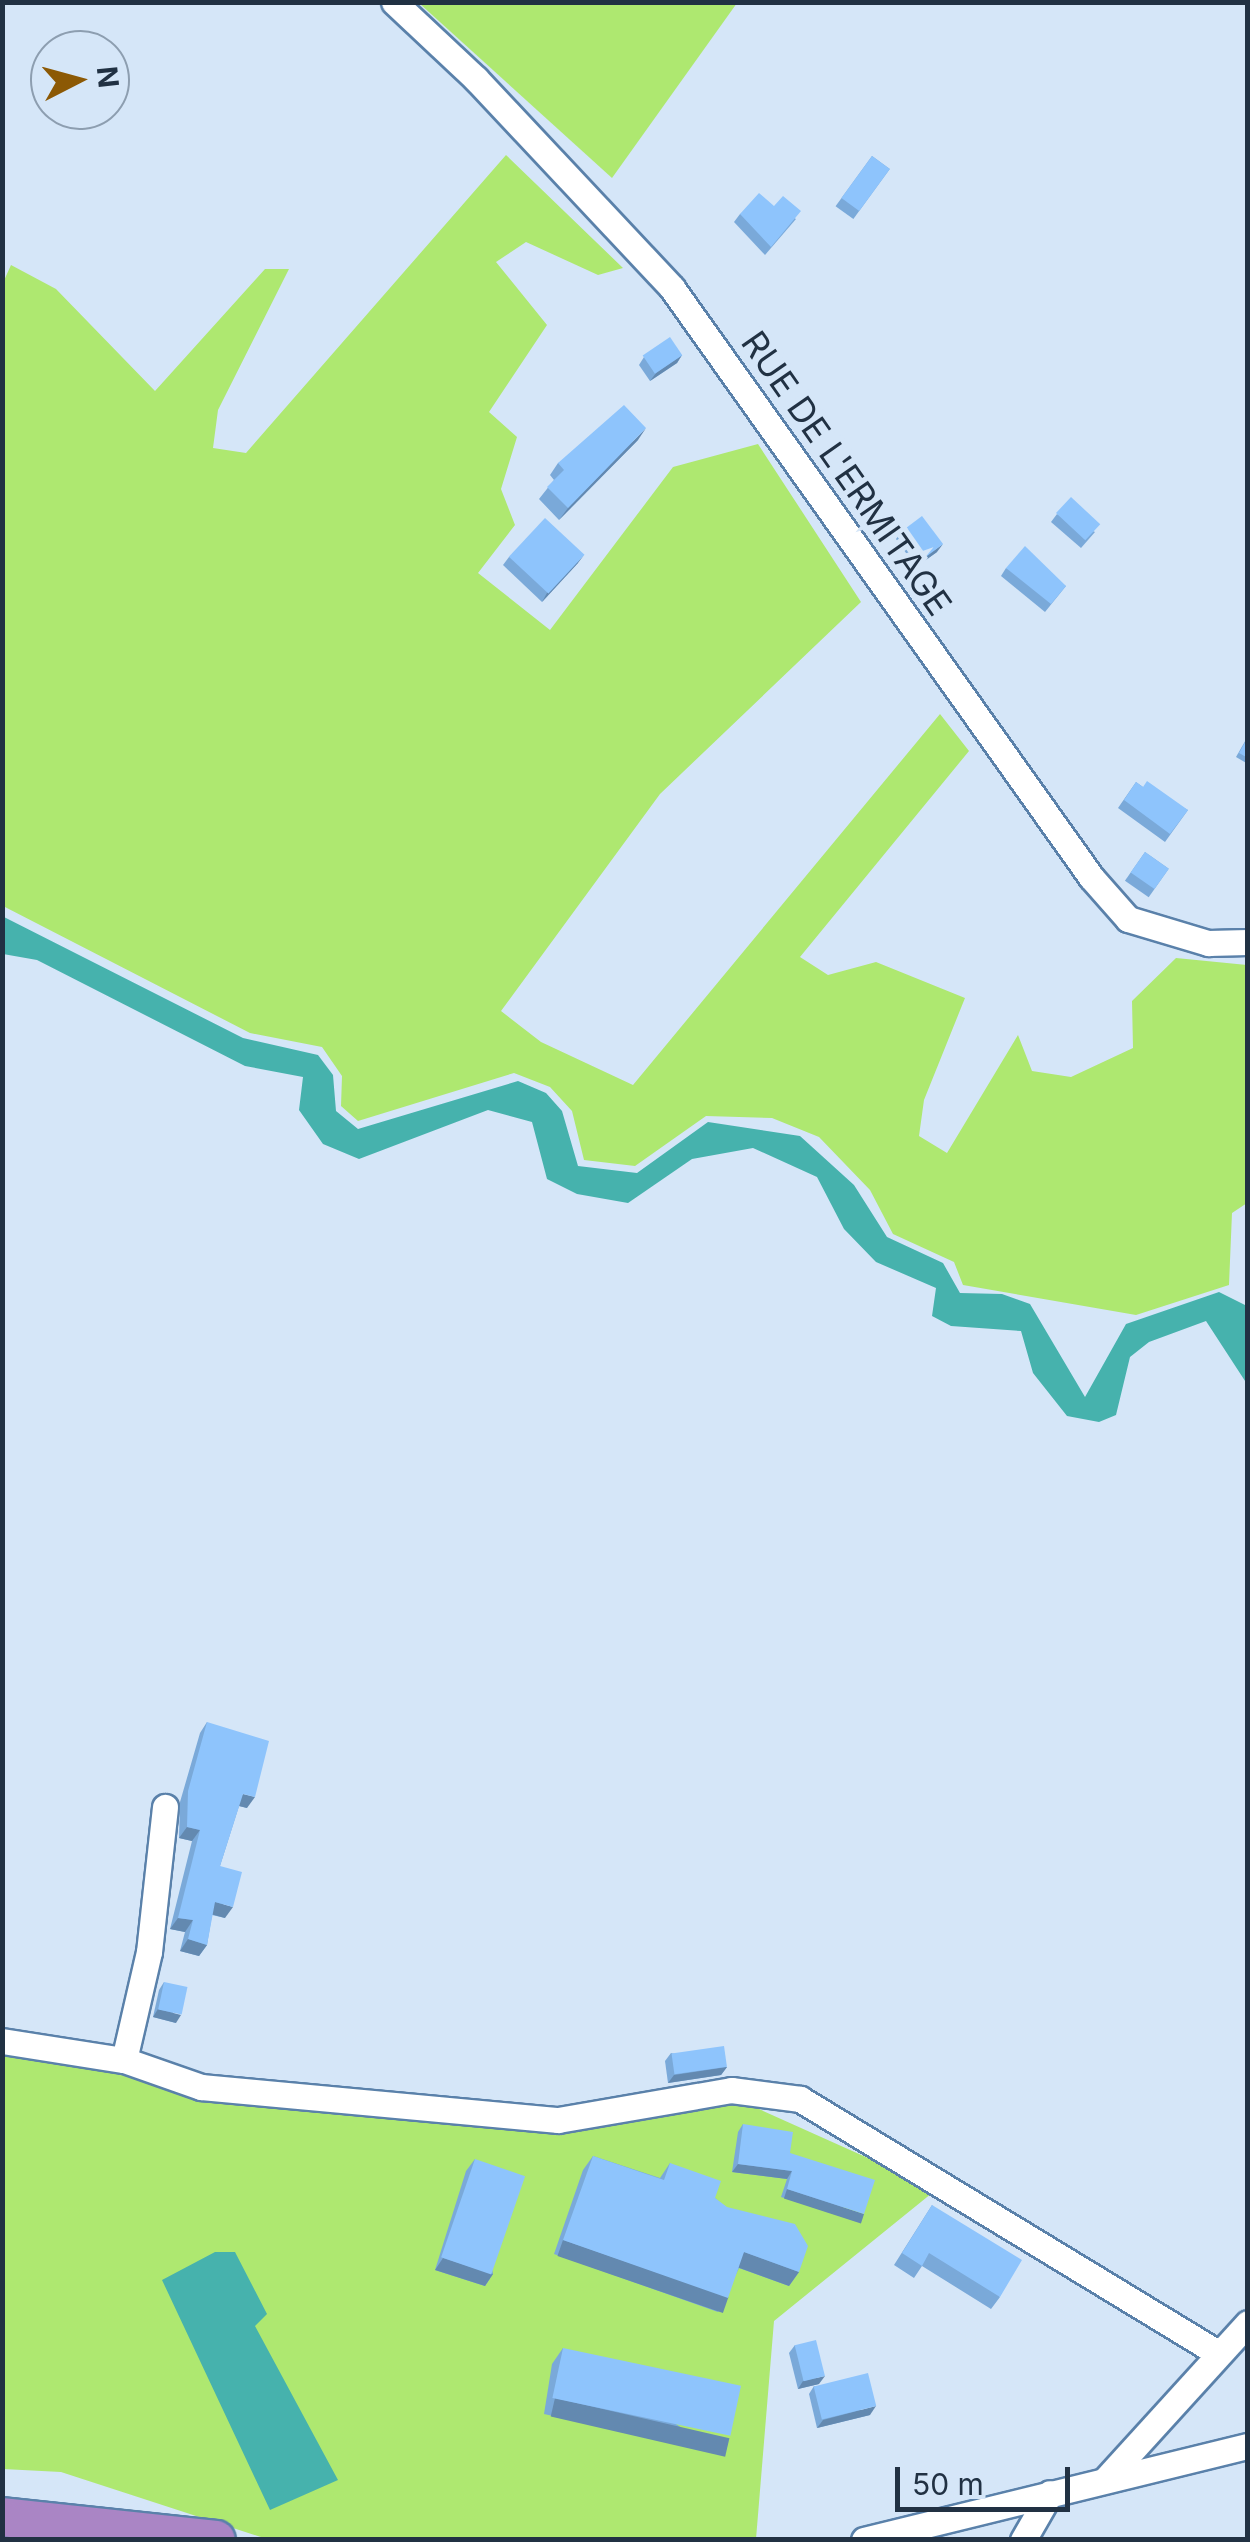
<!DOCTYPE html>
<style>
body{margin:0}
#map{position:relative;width:1250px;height:2542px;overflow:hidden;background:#d5e6f8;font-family:Inter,sans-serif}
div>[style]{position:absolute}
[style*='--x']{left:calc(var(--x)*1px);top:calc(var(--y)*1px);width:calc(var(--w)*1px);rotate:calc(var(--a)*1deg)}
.green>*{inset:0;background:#aee870}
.water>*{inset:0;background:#46b2ad}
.roads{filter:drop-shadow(2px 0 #5a81aa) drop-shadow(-2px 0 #5a81aa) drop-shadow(0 2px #5a81aa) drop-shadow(0 -2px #5a81aa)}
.minor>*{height:25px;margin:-12.5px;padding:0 12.5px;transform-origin:12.5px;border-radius:12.5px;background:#fff}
.highway>*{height:38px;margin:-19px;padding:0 19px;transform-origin:19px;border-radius:19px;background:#aa85c5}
.wall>*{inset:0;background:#7aa9d9;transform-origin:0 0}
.shaded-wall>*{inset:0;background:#6389b0;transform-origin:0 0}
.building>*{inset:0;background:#8ec4fc;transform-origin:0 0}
span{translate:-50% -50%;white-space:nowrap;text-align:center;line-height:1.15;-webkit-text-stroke:10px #d5e6f8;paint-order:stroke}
.street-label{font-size:35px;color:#213143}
.frame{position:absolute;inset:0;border:5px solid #213143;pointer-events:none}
.north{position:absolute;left:30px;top:30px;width:100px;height:100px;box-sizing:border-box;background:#d5e6f8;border:2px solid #8d9eb0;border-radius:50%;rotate:84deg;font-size:28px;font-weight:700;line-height:40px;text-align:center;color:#213143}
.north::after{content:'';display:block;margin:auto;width:35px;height:45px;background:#8c5905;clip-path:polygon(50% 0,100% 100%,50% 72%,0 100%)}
.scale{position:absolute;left:895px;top:2467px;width:175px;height:45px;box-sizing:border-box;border:5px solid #213143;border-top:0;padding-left:12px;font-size:30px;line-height:35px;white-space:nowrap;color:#213143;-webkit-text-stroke:8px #d5e6f8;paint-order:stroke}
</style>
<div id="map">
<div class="green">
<i style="clip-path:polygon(419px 3px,737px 3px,612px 178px)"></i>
<i style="clip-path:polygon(506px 155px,623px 268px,598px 275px,526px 242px,496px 262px,547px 325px,489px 412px,517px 437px,501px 489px,515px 525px,478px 573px,550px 630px,673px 467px,758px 444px,861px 602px,660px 794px,501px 1011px,541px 1042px,633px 1085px,940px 714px,969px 751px,800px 957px,828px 975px,876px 962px,965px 998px,924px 1100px,919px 1136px,947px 1153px,1018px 1035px,1032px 1071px,1071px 1077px,1133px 1048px,1132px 1001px,1176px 958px,1247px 965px,1247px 1203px,1232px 1213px,1229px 1285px,1136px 1315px,963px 1285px,954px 1262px,893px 1234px,870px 1190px,819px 1137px,772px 1118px,706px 1116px,635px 1166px,584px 1160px,572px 1111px,550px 1087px,514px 1073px,358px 1121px,341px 1106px,342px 1076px,322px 1047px,250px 1033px,3px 906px,2px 285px,11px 265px,56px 289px,155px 391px,265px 269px,289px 269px,218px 410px,213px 448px,246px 453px)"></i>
<i style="clip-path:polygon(2px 2041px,495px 2126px,741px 2101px,937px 2189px,774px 2321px,756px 2539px,267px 2539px,61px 2472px,3px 2469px)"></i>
</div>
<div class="water">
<i style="clip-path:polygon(2px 916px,243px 1038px,318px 1055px,333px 1075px,336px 1111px,358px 1129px,518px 1081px,546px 1093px,562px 1111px,578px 1166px,637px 1173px,708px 1122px,800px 1136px,854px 1185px,887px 1237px,943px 1263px,960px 1293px,1002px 1294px,1030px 1304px,1085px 1397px,1126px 1324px,1219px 1292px,1247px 1306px,1247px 1384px,1206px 1321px,1149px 1342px,1130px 1357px,1116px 1415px,1099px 1422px,1067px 1416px,1033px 1373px,1021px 1331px,951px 1326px,932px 1316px,936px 1288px,876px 1262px,844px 1229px,817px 1177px,753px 1148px,692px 1159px,628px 1203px,577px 1194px,547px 1179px,532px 1122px,488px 1110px,359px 1159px,323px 1144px,299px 1110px,303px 1077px,245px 1066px,37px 960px,3px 954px)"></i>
<i style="clip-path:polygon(215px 2252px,235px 2252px,267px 2314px,255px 2326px,338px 2480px,270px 2510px,162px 2280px)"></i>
</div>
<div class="roads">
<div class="minor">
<i style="--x:394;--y:2;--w:112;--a:43.2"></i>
<i style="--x:476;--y:79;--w:287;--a:46.8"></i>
<i style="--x:672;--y:288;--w:723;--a:54.57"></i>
<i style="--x:1091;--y:877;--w:56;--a:48.6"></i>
<i style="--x:1128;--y:919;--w:84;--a:16.7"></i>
<i style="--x:1208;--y:943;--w:40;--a:-1.4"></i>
<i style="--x:2;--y:2041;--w:123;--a:8.9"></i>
<i style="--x:124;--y:2060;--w:82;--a:19.3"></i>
<i style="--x:201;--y:2087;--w:359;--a:5.3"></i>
<i style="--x:558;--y:2120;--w:176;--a:-9.8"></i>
<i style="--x:731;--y:2090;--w:70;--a:7.4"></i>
<i style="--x:800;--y:2099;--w:489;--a:31.3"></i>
<i style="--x:124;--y:2060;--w:111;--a:-77"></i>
<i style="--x:149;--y:1952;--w:146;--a:-83.7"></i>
<i style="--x:1105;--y:2480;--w:212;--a:-47.7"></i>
<i style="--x:864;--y:2540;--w:395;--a:-13.8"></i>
<i style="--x:1023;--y:2540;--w:54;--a:-60.1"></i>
</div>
<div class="highway">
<i style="--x:2;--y:2517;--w:215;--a:6.1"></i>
</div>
</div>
<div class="wall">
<i style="left:872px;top:156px;width:22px;height:62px;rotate:36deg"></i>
<i style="clip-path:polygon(774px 206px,796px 219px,765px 255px,734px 222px,740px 214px)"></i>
<i style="clip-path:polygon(682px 355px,677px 363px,650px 381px,639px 365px,644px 357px)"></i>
<i style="clip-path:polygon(638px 440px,559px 520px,539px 499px,554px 480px,550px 475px,558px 463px)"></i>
<i style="clip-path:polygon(1057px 514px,1095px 532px,1081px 548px,1051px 522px)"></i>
<i style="clip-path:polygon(902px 531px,937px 552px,916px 567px,896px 539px)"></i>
<i style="clip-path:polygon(509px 557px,578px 563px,542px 602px,503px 565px)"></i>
<i style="clip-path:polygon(1006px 568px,1066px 586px,1045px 612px,1001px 576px)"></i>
<i style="clip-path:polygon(1248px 736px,1248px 764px,1236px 757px)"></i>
<i style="clip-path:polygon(1136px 782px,1143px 787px,1188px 810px,1165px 842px,1118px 808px)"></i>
<i style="left:1145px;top:852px;width:29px;height:35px;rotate:35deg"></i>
<i style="clip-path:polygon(207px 1722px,247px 1808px,239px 1806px,220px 1866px,225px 1918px,212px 1915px,207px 1945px,199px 1956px,180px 1951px,185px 1932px,170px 1929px,192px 1841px,179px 1838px,180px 1802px,200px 1733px)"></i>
<i style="clip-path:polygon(164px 1982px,176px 2023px,153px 2017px,159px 1990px)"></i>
<i style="clip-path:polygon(671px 2053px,727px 2067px,721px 2075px,668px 2083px,665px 2061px)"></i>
<i style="clip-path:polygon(743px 2124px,790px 2153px,858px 2222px,781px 2197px,787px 2179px,732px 2172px,738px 2132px)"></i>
<i style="clip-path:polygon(593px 2156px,660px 2178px,670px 2163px,715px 2198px,799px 2272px,789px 2286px,739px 2268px,718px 2312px,554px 2254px,583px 2170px)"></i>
<i style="clip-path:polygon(475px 2159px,493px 2274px,485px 2286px,435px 2270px,466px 2171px)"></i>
<i style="clip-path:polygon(932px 2205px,1000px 2297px,991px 2309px,922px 2266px,914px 2278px,894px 2265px)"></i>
<i style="clip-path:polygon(795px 2345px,819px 2384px,798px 2389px,789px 2353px)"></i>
<i style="clip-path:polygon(563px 2348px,719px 2453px,544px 2414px,552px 2364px)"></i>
<i style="clip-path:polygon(814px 2386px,870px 2415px,817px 2428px,809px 2394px)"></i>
</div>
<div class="shaded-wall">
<i style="clip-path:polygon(682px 355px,677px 363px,650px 381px,656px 373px)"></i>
<i style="clip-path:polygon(646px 428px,638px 440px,559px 520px,568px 508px)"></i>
<i style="clip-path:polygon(943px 544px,937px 552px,916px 567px,922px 559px)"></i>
<i style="clip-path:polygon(584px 555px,578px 563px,542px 602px,547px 593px)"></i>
<i style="clip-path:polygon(243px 1794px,255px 1797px,247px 1808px,235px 1805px)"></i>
<i style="clip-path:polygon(187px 1827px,200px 1830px,192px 1841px,179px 1838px)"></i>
<i style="clip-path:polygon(215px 1902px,233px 1907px,225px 1918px,207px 1913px)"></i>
<i style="clip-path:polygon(178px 1918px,193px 1920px,185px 1932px,170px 1929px)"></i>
<i style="clip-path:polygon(188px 1939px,207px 1945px,199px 1956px,180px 1951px)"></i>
<i style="clip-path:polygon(158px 2009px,181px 2015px,176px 2023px,153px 2017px)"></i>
<i style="clip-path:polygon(727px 2067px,721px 2075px,668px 2083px,674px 2075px)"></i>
<i style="clip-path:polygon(738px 2164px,792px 2171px,787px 2179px,732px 2172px)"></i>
<i style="left:787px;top:2189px;width:81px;height:10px;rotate:18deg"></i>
<i style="left:563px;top:2240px;width:175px;height:17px;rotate:19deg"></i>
<i style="clip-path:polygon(744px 2252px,799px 2272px,789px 2286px,734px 2266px)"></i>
<i style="clip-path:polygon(443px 2258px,493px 2274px,485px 2286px,435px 2270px)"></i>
<i style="clip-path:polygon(825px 2376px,819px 2384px,798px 2389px,803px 2381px)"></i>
<i style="left:555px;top:2398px;width:179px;height:19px;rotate:13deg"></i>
<i style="clip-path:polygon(876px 2406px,870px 2415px,817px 2428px,823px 2420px)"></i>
</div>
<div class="building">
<i style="left:872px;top:156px;width:22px;height:52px;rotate:36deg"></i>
<i style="clip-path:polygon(759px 193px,774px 206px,783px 196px,801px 211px,771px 247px,740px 214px)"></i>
<i style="left:670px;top:337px;width:22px;height:33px;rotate:56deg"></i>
<i style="clip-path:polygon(624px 405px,646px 428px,568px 508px,547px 487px,564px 470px,558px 463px)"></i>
<i style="left:1071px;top:497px;width:40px;height:22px;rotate:43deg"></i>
<i style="left:922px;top:516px;width:35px;height:25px;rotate:53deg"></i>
<i style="left:545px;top:518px;width:54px;height:53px;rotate:43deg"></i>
<i style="clip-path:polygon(1025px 546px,1066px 586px,1051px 604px,1006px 568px)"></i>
<i style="clip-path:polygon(1248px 737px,1248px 758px,1239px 753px)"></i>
<i style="clip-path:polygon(1147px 781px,1188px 810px,1170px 834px,1124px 800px,1136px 782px,1143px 787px)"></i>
<i style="left:1145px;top:852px;width:29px;height:25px;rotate:35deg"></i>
<i style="clip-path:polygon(207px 1722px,269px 1741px,255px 1797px,243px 1794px,220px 1866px,242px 1872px,233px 1907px,215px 1902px,207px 1945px,188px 1939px,193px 1920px,178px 1918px,200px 1830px,187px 1827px,188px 1791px)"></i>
<i style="left:164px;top:1982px;width:24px;height:28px;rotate:12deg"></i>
<i style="left:724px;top:2046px;width:21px;height:53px;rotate:82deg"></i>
<i style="clip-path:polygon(743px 2124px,793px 2132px,790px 2153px,875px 2180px,864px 2214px,787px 2189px,792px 2171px,738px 2164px)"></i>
<i style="clip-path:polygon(593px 2156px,664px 2180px,670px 2163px,721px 2181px,715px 2198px,727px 2207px,795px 2224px,808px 2246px,799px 2272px,744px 2252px,728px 2298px,563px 2240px)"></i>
<i style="left:475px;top:2159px;width:53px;height:104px;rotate:19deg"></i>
<i style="clip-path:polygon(932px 2205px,1022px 2260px,1000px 2297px,929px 2253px,922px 2266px,902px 2253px)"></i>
<i style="left:816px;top:2340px;width:37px;height:22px;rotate:76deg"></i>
<i style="left:563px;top:2348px;width:182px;height:51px;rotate:12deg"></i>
<i style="left:868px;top:2373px;width:34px;height:56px;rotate:76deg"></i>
</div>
<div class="street-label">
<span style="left:847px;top:473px;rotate:55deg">RUE DE L'ERMITAGE</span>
</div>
<div class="frame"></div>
<div class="north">N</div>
<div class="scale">50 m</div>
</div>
